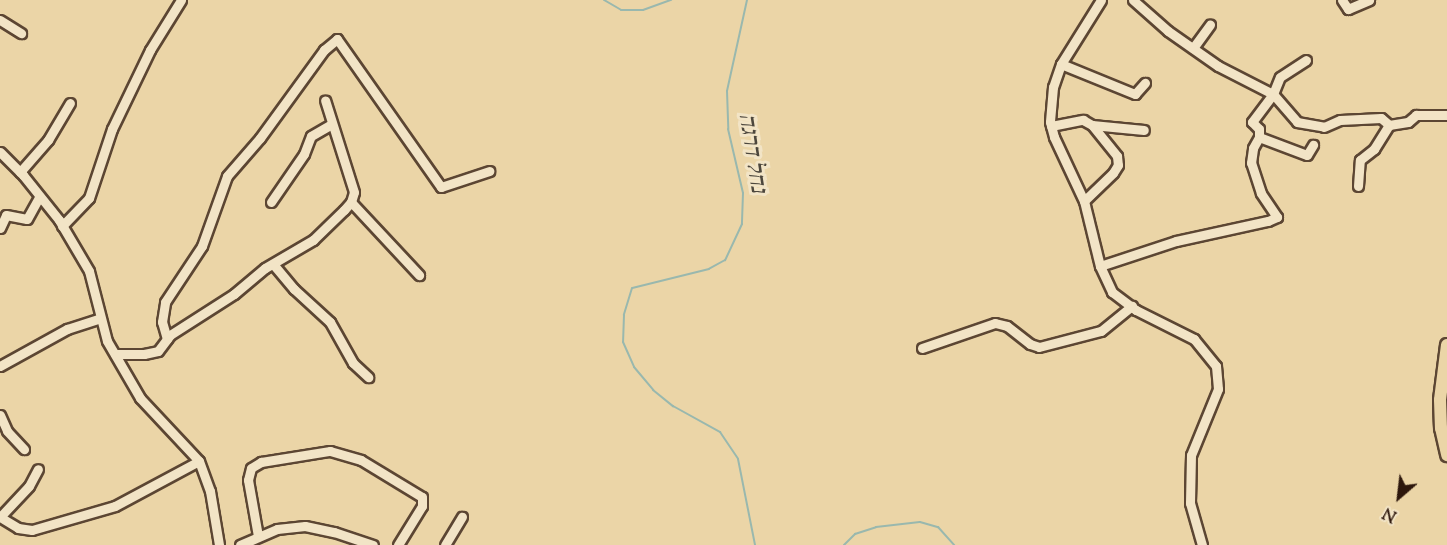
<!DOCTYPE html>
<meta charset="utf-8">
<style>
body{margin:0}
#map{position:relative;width:1447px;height:545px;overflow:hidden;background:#ebd5a7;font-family:"Sorts Mill Goudy","Frank Ruhl Libre",serif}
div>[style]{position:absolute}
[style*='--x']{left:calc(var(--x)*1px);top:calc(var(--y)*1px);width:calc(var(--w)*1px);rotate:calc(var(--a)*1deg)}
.stream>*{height:2px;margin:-1px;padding:0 1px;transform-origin:1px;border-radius:1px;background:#99b8ae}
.roads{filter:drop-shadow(2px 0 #5c4633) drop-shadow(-2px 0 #5c4633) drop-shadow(0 2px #5c4633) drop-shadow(0 -2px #5c4633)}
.minor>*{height:9px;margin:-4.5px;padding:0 4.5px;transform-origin:4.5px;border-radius:4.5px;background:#f2e4c6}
.major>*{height:12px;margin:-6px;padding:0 6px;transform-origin:6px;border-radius:6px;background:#ebd5a7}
span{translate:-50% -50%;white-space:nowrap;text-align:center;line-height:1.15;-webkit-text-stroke:6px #f2e4c6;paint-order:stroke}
.water-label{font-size:24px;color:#4d473d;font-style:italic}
.north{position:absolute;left:1369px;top:467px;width:60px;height:60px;-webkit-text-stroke:4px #f2e4c6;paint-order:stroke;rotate:208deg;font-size:16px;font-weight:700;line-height:24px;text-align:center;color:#2d170c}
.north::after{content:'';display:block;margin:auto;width:21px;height:27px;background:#2d170c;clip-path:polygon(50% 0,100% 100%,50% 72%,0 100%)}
</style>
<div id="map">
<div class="stream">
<i style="--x:604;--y:0;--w:20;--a:30"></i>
<i style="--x:621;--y:10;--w:22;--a:0"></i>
<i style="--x:643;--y:10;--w:30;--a:-20"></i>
<i style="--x:747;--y:0;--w:93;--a:102.4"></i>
<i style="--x:727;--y:91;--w:38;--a:88"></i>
<i style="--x:728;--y:129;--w:66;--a:76.8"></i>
<i style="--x:743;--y:193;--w:31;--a:92"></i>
<i style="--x:742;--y:224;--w:40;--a:115"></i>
<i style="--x:725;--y:260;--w:18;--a:151"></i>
<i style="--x:709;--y:269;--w:79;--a:166.1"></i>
<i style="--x:632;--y:288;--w:28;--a:107"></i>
<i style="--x:624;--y:315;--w:27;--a:92"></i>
<i style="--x:623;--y:342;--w:27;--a:66"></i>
<i style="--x:634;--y:367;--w:30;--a:50"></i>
<i style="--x:653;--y:390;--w:26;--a:39"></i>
<i style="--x:673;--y:406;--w:54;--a:29"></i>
<i style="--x:720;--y:432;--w:32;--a:56"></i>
<i style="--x:738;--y:459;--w:88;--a:78.8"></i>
<i style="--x:844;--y:545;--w:16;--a:-45"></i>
<i style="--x:855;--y:534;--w:22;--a:-18"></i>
<i style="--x:876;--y:527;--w:44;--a:-6.5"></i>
<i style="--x:920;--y:522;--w:19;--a:16"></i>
<i style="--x:938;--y:527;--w:24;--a:48"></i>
</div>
<div class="roads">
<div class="minor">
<i style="--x:1101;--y:0;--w:75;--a:122"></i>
<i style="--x:1061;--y:64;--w:24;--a:109"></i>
<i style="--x:1053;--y:87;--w:35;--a:95"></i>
<i style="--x:1050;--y:122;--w:16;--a:75"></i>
<i style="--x:1054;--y:137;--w:71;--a:64.9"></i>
<i style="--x:1084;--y:201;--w:67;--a:76.2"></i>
<i style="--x:1100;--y:266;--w:29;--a:65"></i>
<i style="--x:1112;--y:292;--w:30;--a:37"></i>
<i style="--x:1136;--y:310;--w:65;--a:26.6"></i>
<i style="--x:1194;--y:339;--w:35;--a:51"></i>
<i style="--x:1216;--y:366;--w:23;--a:85"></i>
<i style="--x:1218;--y:389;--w:71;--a:112.2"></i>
<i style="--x:1191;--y:455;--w:48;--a:91.2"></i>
<i style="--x:1190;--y:503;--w:44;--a:74.1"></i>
<i style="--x:1133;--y:0;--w:47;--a:41.5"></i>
<i style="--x:1168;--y:31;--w:61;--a:35"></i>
<i style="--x:1218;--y:66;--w:62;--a:27"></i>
<i style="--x:1273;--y:94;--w:37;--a:49"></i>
<i style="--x:1297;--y:122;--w:27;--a:10"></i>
<i style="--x:1324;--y:127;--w:17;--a:-24"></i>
<i style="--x:1340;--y:120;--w:41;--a:-2.8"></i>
<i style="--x:1381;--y:118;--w:11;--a:41"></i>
<i style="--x:1389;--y:125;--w:19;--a:-9"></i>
<i style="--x:1408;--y:122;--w:11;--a:-41"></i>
<i style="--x:1416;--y:115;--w:31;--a:0"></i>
<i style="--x:1342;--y:0;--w:11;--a:56"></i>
<i style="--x:1348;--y:9;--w:23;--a:-23"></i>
<i style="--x:0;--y:20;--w:25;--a:32"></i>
<i style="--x:1193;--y:48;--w:29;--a:-54"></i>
<i style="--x:1061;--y:64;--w:80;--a:22.1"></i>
<i style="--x:1135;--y:94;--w:15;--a:-48"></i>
<i style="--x:1092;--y:125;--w:52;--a:5.5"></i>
<i style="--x:1051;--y:126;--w:33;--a:-11"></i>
<i style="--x:1083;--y:120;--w:10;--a:29"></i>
<i style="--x:1092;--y:125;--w:40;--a:51"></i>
<i style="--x:1117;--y:156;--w:9;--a:84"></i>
<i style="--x:1118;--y:165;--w:9;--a:122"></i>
<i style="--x:1113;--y:173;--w:40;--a:136"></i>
<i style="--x:1259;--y:137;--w:51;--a:20.6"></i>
<i style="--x:1307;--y:155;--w:12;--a:-59"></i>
<i style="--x:0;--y:152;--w:33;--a:45"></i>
<i style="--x:23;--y:175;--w:58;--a:51.3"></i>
<i style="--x:59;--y:220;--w:59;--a:59.5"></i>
<i style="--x:89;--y:271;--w:72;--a:75.6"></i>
<i style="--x:107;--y:341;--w:66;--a:59.9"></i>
<i style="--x:140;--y:398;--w:86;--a:46.9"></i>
<i style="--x:199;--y:461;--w:32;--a:70"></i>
<i style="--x:210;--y:491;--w:55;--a:80.5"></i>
<i style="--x:20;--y:172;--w:43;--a:-48.8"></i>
<i style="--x:48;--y:140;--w:43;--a:-59.3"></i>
<i style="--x:1358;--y:186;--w:26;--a:-86"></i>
<i style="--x:1360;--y:160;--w:18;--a:-38"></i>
<i style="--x:1374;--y:149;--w:28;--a:-58"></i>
<i style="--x:271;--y:202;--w:58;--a:-55.5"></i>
<i style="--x:304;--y:154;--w:19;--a:-69"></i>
<i style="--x:311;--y:136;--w:24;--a:-30"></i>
<i style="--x:351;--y:202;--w:100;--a:47"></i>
<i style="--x:62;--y:226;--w:39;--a:-46"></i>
<i style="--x:89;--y:198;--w:73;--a:-71.6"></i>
<i style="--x:112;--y:129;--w:88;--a:-64.3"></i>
<i style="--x:150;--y:50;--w:59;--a:-58.2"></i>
<i style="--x:0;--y:228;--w:14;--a:-65"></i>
<i style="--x:6;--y:215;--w:21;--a:11"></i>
<i style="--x:27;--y:219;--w:25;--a:-61"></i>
<i style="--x:273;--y:264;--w:33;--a:50"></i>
<i style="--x:294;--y:289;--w:49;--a:42.5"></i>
<i style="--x:330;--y:322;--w:47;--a:60.7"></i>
<i style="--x:353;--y:363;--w:21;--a:43"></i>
<i style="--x:1100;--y:266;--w:80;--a:-18.2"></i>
<i style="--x:1176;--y:241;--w:94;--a:-12.3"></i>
<i style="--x:1268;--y:221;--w:10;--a:-24"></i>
<i style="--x:1277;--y:217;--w:29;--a:-124"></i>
<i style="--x:1261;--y:193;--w:32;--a:-108"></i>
<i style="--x:1251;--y:163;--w:15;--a:-82"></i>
<i style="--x:1253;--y:148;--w:13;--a:-61"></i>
<i style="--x:1259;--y:137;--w:8;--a:-90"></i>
<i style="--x:1259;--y:129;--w:10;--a:-135"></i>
<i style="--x:1252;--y:122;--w:35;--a:-53"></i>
<i style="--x:1273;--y:94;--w:18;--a:-68"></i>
<i style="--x:1280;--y:77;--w:31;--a:-33"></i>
<i style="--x:167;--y:339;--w:18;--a:-106"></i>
<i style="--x:162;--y:322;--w:20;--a:-81"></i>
<i style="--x:165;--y:302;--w:67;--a:-56.5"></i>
<i style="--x:202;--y:246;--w:74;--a:-70.3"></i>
<i style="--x:227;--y:176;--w:50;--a:-49"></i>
<i style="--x:260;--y:138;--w:109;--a:-54"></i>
<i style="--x:324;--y:50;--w:17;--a:-40"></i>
<i style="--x:337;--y:39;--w:181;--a:54.9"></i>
<i style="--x:441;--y:187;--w:51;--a:-18.4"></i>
<i style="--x:922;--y:348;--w:77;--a:-18.9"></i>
<i style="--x:995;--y:323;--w:12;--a:14"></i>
<i style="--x:1007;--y:326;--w:29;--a:38"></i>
<i style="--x:1030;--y:344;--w:9;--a:18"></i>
<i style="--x:1039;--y:347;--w:64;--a:-14.5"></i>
<i style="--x:1101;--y:331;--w:40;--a:-39"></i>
<i style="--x:115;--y:354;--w:29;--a:0"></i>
<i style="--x:144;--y:354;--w:14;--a:-12"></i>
<i style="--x:158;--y:351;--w:20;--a:-53"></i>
<i style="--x:170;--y:335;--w:76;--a:-32.6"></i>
<i style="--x:234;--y:294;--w:40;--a:-40"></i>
<i style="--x:265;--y:268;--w:56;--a:-30.3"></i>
<i style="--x:313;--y:240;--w:43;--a:-44.1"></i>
<i style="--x:344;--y:210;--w:11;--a:-49"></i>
<i style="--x:351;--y:202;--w:10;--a:-73"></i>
<i style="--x:354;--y:192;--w:96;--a:-107.5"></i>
<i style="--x:0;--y:366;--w:77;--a:-28.9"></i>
<i style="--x:67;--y:329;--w:35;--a:-18"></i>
<i style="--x:0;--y:415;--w:17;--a:66"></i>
<i style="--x:7;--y:431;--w:25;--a:47"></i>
<i style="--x:0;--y:517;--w:21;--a:31"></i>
<i style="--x:18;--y:528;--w:14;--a:8"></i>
<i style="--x:32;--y:530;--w:86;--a:-16.1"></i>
<i style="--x:115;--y:506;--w:95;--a:-28.2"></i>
<i style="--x:0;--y:517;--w:42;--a:-46.9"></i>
<i style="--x:29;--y:486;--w:19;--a:-62"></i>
<i style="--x:258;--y:536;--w:57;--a:-100.1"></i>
<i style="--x:248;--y:480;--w:12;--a:-76"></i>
<i style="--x:251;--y:468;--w:12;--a:-31"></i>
<i style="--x:261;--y:462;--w:70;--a:-9.1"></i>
<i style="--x:330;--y:451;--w:32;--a:16"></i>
<i style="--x:361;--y:460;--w:71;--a:31.2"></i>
<i style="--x:422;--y:497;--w:9;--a:90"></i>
<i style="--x:422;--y:506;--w:46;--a:121.6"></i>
<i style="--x:240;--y:545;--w:40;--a:-23.4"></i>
<i style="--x:277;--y:529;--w:28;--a:-6"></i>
<i style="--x:305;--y:526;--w:30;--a:12"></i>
<i style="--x:334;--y:532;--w:41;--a:18.4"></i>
<i style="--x:445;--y:545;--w:33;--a:-59"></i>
</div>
<div class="major">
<i style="--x:1447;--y:345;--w:55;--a:97.3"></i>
<i style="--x:1440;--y:400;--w:28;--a:88"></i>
<i style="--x:1441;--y:428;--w:28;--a:77"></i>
</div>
</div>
<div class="water-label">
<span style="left:751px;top:153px;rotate:81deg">נחל דרגה</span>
</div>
<div class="north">N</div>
</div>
